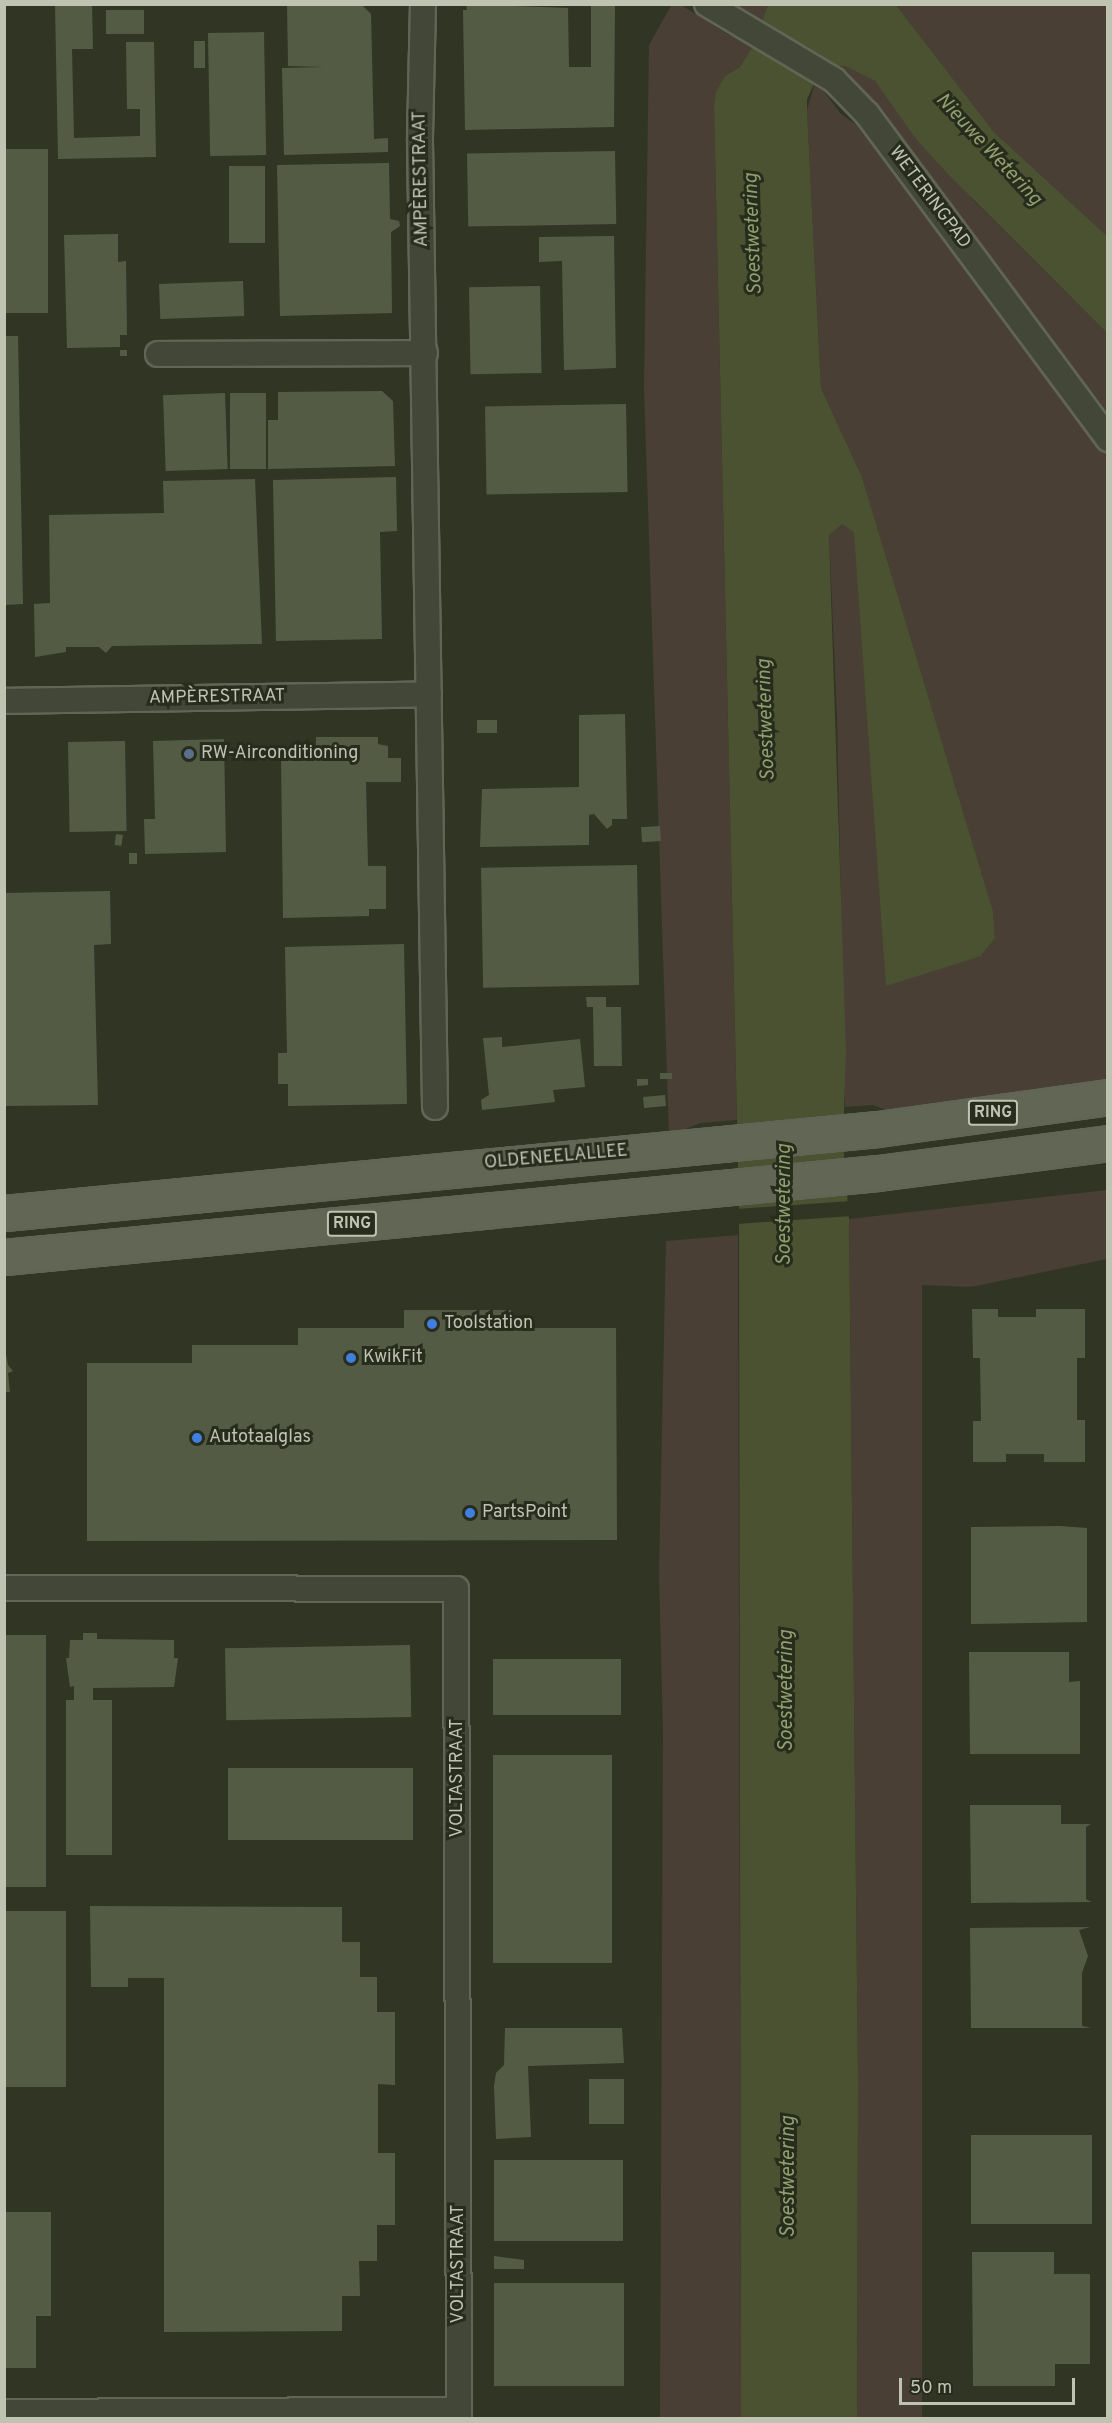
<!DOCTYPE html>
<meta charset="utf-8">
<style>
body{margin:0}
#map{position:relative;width:1112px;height:2423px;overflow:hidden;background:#313624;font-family:Overpass,sans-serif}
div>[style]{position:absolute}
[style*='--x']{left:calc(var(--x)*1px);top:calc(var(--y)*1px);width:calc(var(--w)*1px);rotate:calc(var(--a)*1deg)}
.green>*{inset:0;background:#493f34}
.water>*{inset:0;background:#4a5232}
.pier>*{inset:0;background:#313624;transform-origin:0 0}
.building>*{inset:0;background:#545b45;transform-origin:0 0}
.roads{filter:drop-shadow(2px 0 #606555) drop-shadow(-2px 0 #606555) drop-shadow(0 2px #606555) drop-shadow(0 -2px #606555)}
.minor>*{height:24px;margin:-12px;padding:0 12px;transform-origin:12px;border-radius:12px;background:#424737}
.primary>*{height:33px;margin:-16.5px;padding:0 16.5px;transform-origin:16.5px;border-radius:16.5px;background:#626755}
.dots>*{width:16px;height:16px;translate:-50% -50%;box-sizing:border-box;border:3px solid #272c1c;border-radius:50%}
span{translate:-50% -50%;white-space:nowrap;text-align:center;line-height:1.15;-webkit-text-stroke:6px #272c1c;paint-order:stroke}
.shield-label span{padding:2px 4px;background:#272c1c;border:2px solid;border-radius:4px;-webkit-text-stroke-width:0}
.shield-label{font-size:16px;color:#bec3b2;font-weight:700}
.street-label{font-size:18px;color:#bec3b2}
.poi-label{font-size:18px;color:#bec3b2}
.left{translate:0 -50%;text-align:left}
.water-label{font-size:20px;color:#919e6f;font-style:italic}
.frame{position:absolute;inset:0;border:6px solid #bec3b2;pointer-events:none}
.scale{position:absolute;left:899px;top:2378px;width:176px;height:27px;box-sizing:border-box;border:3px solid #bec3b2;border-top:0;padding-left:8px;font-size:18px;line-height:21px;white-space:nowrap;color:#bec3b2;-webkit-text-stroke:4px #272c1c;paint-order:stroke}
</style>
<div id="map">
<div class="green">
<i style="clip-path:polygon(672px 4px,681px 5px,729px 35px,741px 33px,755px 42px,740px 67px,725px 76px,714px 107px,737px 1120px,701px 1123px,669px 1135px,644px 388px,649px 45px)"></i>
<i style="clip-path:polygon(727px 5px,768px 5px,762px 28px)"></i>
<i style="clip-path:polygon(896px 5px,1107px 5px,1107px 236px,994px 132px)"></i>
<i style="clip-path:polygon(845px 66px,875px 81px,974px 201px,1107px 333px,1107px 412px,898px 136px,822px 67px)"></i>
<i style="clip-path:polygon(816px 80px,840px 113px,871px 136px,1107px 453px,1107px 1082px,893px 1113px,873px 1105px,845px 1107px,837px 716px,829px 534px,842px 524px,854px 533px,981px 956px,995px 938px,993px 911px,862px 477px,821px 388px,807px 110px)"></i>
<i style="clip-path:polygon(1107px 1190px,1107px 1259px,971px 1287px,922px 1285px,922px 2418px,857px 2418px,858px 2082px,849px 1219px)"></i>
<i style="clip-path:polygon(738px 1235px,741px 2418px,660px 2418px,663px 1732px,659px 1572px,666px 1241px)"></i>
</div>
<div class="water">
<i style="clip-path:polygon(768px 5px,896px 5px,994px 132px,1107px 236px,1107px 333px,947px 173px,916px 139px,875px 81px,845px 66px,822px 67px,807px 99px,807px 110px,821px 388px,862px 477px,993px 911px,995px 938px,981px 956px,886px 986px,854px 533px,842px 524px,829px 535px,846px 1050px,843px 1143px,849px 1219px,858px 2082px,857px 2418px,741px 2418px,739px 1207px,714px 107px,716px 92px,725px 76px,740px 67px,755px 42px)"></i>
</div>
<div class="pier">
<i style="left:851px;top:1201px;width:15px;height:115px;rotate:86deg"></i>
</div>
<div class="building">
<i style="clip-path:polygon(55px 4px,92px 4px,93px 49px,72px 49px,74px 138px,140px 136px,140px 109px,127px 109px,126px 42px,154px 42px,156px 157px,58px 159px)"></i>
<i style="clip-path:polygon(287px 4px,361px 4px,371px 14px,374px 139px,388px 138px,388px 152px,284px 155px,282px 68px,324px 67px,288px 66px)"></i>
<i style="clip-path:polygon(466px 4px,568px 8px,569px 67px,591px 67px,591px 4px,615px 4px,614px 127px,465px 130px,463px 10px,467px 10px)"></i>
<i style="left:144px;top:10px;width:24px;height:38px;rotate:90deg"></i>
<i style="left:264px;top:32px;width:123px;height:56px;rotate:89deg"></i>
<i style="left:194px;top:41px;width:11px;height:27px"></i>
<i style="left:4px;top:149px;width:44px;height:164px"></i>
<i style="left:615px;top:151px;width:73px;height:148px;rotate:89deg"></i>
<i style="clip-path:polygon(389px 163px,390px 219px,399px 221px,400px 226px,391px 232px,392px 313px,280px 316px,277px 165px)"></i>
<i style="left:229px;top:166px;width:36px;height:77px"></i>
<i style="clip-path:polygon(118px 234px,118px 262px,126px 261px,127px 335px,120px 335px,120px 347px,67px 348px,64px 235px)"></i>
<i style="clip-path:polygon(614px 236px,616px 368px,564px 370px,562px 261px,539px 262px,539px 237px)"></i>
<i style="left:243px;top:281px;width:35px;height:84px;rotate:88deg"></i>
<i style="left:540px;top:286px;width:87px;height:71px;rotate:89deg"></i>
<i style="clip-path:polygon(4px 336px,18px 336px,23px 604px,4px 605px)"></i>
<i style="left:120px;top:350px;width:7px;height:6px"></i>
<i style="clip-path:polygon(382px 391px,393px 401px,395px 466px,268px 469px,268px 420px,278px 420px,278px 392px)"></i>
<i style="left:225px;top:393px;width:76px;height:62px;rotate:88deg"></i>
<i style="left:230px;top:393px;width:36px;height:76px"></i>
<i style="left:626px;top:404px;width:88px;height:141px;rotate:89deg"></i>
<i style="clip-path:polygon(396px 477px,397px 531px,380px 532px,382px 639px,276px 641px,273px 480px)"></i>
<i style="clip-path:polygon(255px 479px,262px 644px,112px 646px,106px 653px,99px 647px,66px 647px,66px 652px,35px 657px,34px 604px,50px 603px,49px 515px,164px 513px,163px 481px)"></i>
<i style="clip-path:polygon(625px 714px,627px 819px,612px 819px,612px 825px,607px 829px,594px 814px,589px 815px,589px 845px,480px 847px,482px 789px,579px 787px,579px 715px)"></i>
<i style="left:477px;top:720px;width:20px;height:13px"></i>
<i style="clip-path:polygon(316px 737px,378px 737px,378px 744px,388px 746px,388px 758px,401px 758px,401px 782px,366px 782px,368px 866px,386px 866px,386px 909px,369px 909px,369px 916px,283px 918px,281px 756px,316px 755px)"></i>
<i style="clip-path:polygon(224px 739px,226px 852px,145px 854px,144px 819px,155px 819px,153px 741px)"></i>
<i style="left:125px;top:741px;width:90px;height:57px;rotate:89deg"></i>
<i style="left:660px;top:826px;width:15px;height:19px;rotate:86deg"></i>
<i style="left:116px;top:834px;width:7px;height:11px;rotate:8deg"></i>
<i style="left:129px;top:853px;width:8px;height:11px"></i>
<i style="left:637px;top:865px;width:120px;height:156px;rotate:89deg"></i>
<i style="clip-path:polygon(110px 891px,111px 944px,94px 945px,98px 1105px,4px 1106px,4px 893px)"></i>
<i style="clip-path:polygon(404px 944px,407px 1104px,288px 1106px,288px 1084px,278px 1084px,278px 1053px,287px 1053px,285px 947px)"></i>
<i style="clip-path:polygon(586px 997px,606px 997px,606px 1007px,621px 1007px,622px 1066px,594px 1066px,593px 1007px,587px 1007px)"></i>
<i style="clip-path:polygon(502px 1037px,502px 1047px,580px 1039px,585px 1087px,553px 1090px,555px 1102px,482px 1110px,481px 1100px,489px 1095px,483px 1038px)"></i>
<i style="left:672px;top:1073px;width:6px;height:12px;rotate:90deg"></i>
<i style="clip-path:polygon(637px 1079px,648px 1079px,648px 1085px,637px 1086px)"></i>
<i style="left:665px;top:1095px;width:11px;height:22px;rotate:85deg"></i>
<i style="clip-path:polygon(972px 1309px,998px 1309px,998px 1317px,1036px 1317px,1036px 1309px,1085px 1309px,1085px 1358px,1077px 1358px,1077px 1420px,1085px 1420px,1085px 1462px,1044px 1462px,1044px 1454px,1006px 1454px,1006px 1462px,973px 1462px,973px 1421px,981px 1421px,980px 1358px,973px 1358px)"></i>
<i style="clip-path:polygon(404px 1310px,511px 1310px,510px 1328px,616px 1328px,617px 1540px,87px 1541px,87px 1363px,192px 1363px,192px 1345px,298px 1345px,298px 1328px,404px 1328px)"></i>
<i style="clip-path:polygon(4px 1343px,8px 1365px,13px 1371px,8px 1373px,10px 1392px,4px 1392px)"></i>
<i style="clip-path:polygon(1060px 1526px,1087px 1528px,1087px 1622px,971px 1624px,971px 1527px)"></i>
<i style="clip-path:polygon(83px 1633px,97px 1633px,97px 1639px,174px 1640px,174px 1658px,178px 1658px,174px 1687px,93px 1688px,93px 1700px,112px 1700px,112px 1855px,66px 1855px,66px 1700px,74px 1700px,74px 1686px,70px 1687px,66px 1658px,69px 1658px,70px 1640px,83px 1640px)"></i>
<i style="left:4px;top:1635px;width:42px;height:252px"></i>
<i style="left:410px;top:1645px;width:72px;height:185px;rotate:89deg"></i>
<i style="clip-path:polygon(969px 1652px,1069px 1652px,1069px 1682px,1080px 1681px,1080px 1754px,970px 1754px)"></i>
<i style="left:493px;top:1659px;width:128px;height:56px"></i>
<i style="left:493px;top:1755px;width:119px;height:208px"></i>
<i style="left:228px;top:1768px;width:185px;height:72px"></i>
<i style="clip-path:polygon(970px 1805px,1061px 1805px,1061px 1824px,1091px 1824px,1086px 1827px,1086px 1899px,1091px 1902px,971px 1903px)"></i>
<i style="clip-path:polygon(90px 1906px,342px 1907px,342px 1942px,360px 1942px,360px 1977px,377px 1977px,377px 2012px,395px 2012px,395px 2085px,378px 2084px,378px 2153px,395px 2153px,395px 2225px,377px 2225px,377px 2261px,359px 2261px,360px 2296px,342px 2296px,342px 2331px,164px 2332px,164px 1978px,128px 1978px,128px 1987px,91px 1987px)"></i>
<i style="left:4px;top:1911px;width:62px;height:176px"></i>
<i style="clip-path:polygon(1090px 1927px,1079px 1930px,1088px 1956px,1082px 1973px,1082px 2026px,1091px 2028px,971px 2028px,970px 1928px)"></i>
<i style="clip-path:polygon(505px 2028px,622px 2028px,624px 2063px,528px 2066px,531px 2137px,496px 2139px,494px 2086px,496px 2073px,504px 2065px)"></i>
<i style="left:589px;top:2079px;width:35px;height:45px"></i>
<i style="left:971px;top:2135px;width:121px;height:89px"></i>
<i style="left:494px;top:2160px;width:129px;height:81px"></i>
<i style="clip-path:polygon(4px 2212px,51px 2212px,51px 2316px,36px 2316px,36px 2368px,6px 2368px,4px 2361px)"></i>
<i style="clip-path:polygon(972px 2252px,1054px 2252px,1054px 2274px,1090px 2274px,1090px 2364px,1055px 2364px,1055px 2386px,973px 2386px)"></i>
<i style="clip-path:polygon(494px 2256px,524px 2260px,524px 2269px,494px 2269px)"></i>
<i style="left:624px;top:2283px;width:103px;height:130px;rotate:90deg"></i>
</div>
<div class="roads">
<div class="minor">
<i style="--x:423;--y:4;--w:137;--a:91.3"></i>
<i style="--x:420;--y:141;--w:966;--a:89.11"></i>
<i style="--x:707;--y:4;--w:148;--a:30.9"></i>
<i style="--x:834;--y:80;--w:47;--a:45.9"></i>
<i style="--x:867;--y:114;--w:405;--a:53.4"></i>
<i style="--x:158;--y:354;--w:267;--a:-0.2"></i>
<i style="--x:4;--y:701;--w:425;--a:-0.9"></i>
<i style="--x:4;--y:1588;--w:452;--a:0.1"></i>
<i style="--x:456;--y:1589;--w:829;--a:89.79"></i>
<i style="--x:4;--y:2412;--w:455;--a:-0.3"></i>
</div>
<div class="primary">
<i style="--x:4;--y:1213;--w:878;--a:-5.49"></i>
<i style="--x:878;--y:1129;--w:232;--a:-7.9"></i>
<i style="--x:4;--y:1257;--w:878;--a:-5.49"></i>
<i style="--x:878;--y:1173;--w:232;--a:-7.4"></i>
</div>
</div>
<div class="dots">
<i style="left:189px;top:754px;background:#5c6f8a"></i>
<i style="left:432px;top:1324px;background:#3f7fe0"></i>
<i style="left:351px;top:1358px;background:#3f7fe0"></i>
<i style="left:197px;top:1438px;background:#3f7fe0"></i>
<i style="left:470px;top:1513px;background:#3f7fe0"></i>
</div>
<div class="shield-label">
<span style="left:993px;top:1113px">RING</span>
<span style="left:352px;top:1224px">RING</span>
</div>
<div class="street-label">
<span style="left:422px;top:179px;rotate:-91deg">AMPÈRESTRAAT</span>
<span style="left:929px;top:198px;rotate:53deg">WETERINGPAD</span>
<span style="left:217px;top:698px;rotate:-1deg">AMPÈRESTRAAT</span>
<span style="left:556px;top:1158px;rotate:-5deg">OLDENEELALLEE</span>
<span style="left:458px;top:1778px;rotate:-90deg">VOLTASTRAAT</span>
<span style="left:459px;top:2264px;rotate:-90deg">VOLTASTRAAT</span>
</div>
<div class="poi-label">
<span class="left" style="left:201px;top:754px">RW-Airconditioning</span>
<span class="left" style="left:444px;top:1324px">Toolstation</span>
<span class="left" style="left:363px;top:1358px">KwikFit</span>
<span class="left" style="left:209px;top:1438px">Autotaalglas</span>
<span class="left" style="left:482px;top:1513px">PartsPoint</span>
</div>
<div class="water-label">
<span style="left:988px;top:150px;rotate:47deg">Nieuwe Wetering</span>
<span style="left:754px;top:234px;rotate:-92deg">Soestwetering</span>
<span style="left:767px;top:720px;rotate:-92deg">Soestwetering</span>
<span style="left:785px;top:1205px;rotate:-90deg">Soestwetering</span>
<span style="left:787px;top:1691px;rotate:-90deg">Soestwetering</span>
<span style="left:789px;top:2177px;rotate:-90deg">Soestwetering</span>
</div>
<div class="frame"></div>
<div class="scale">50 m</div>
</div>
